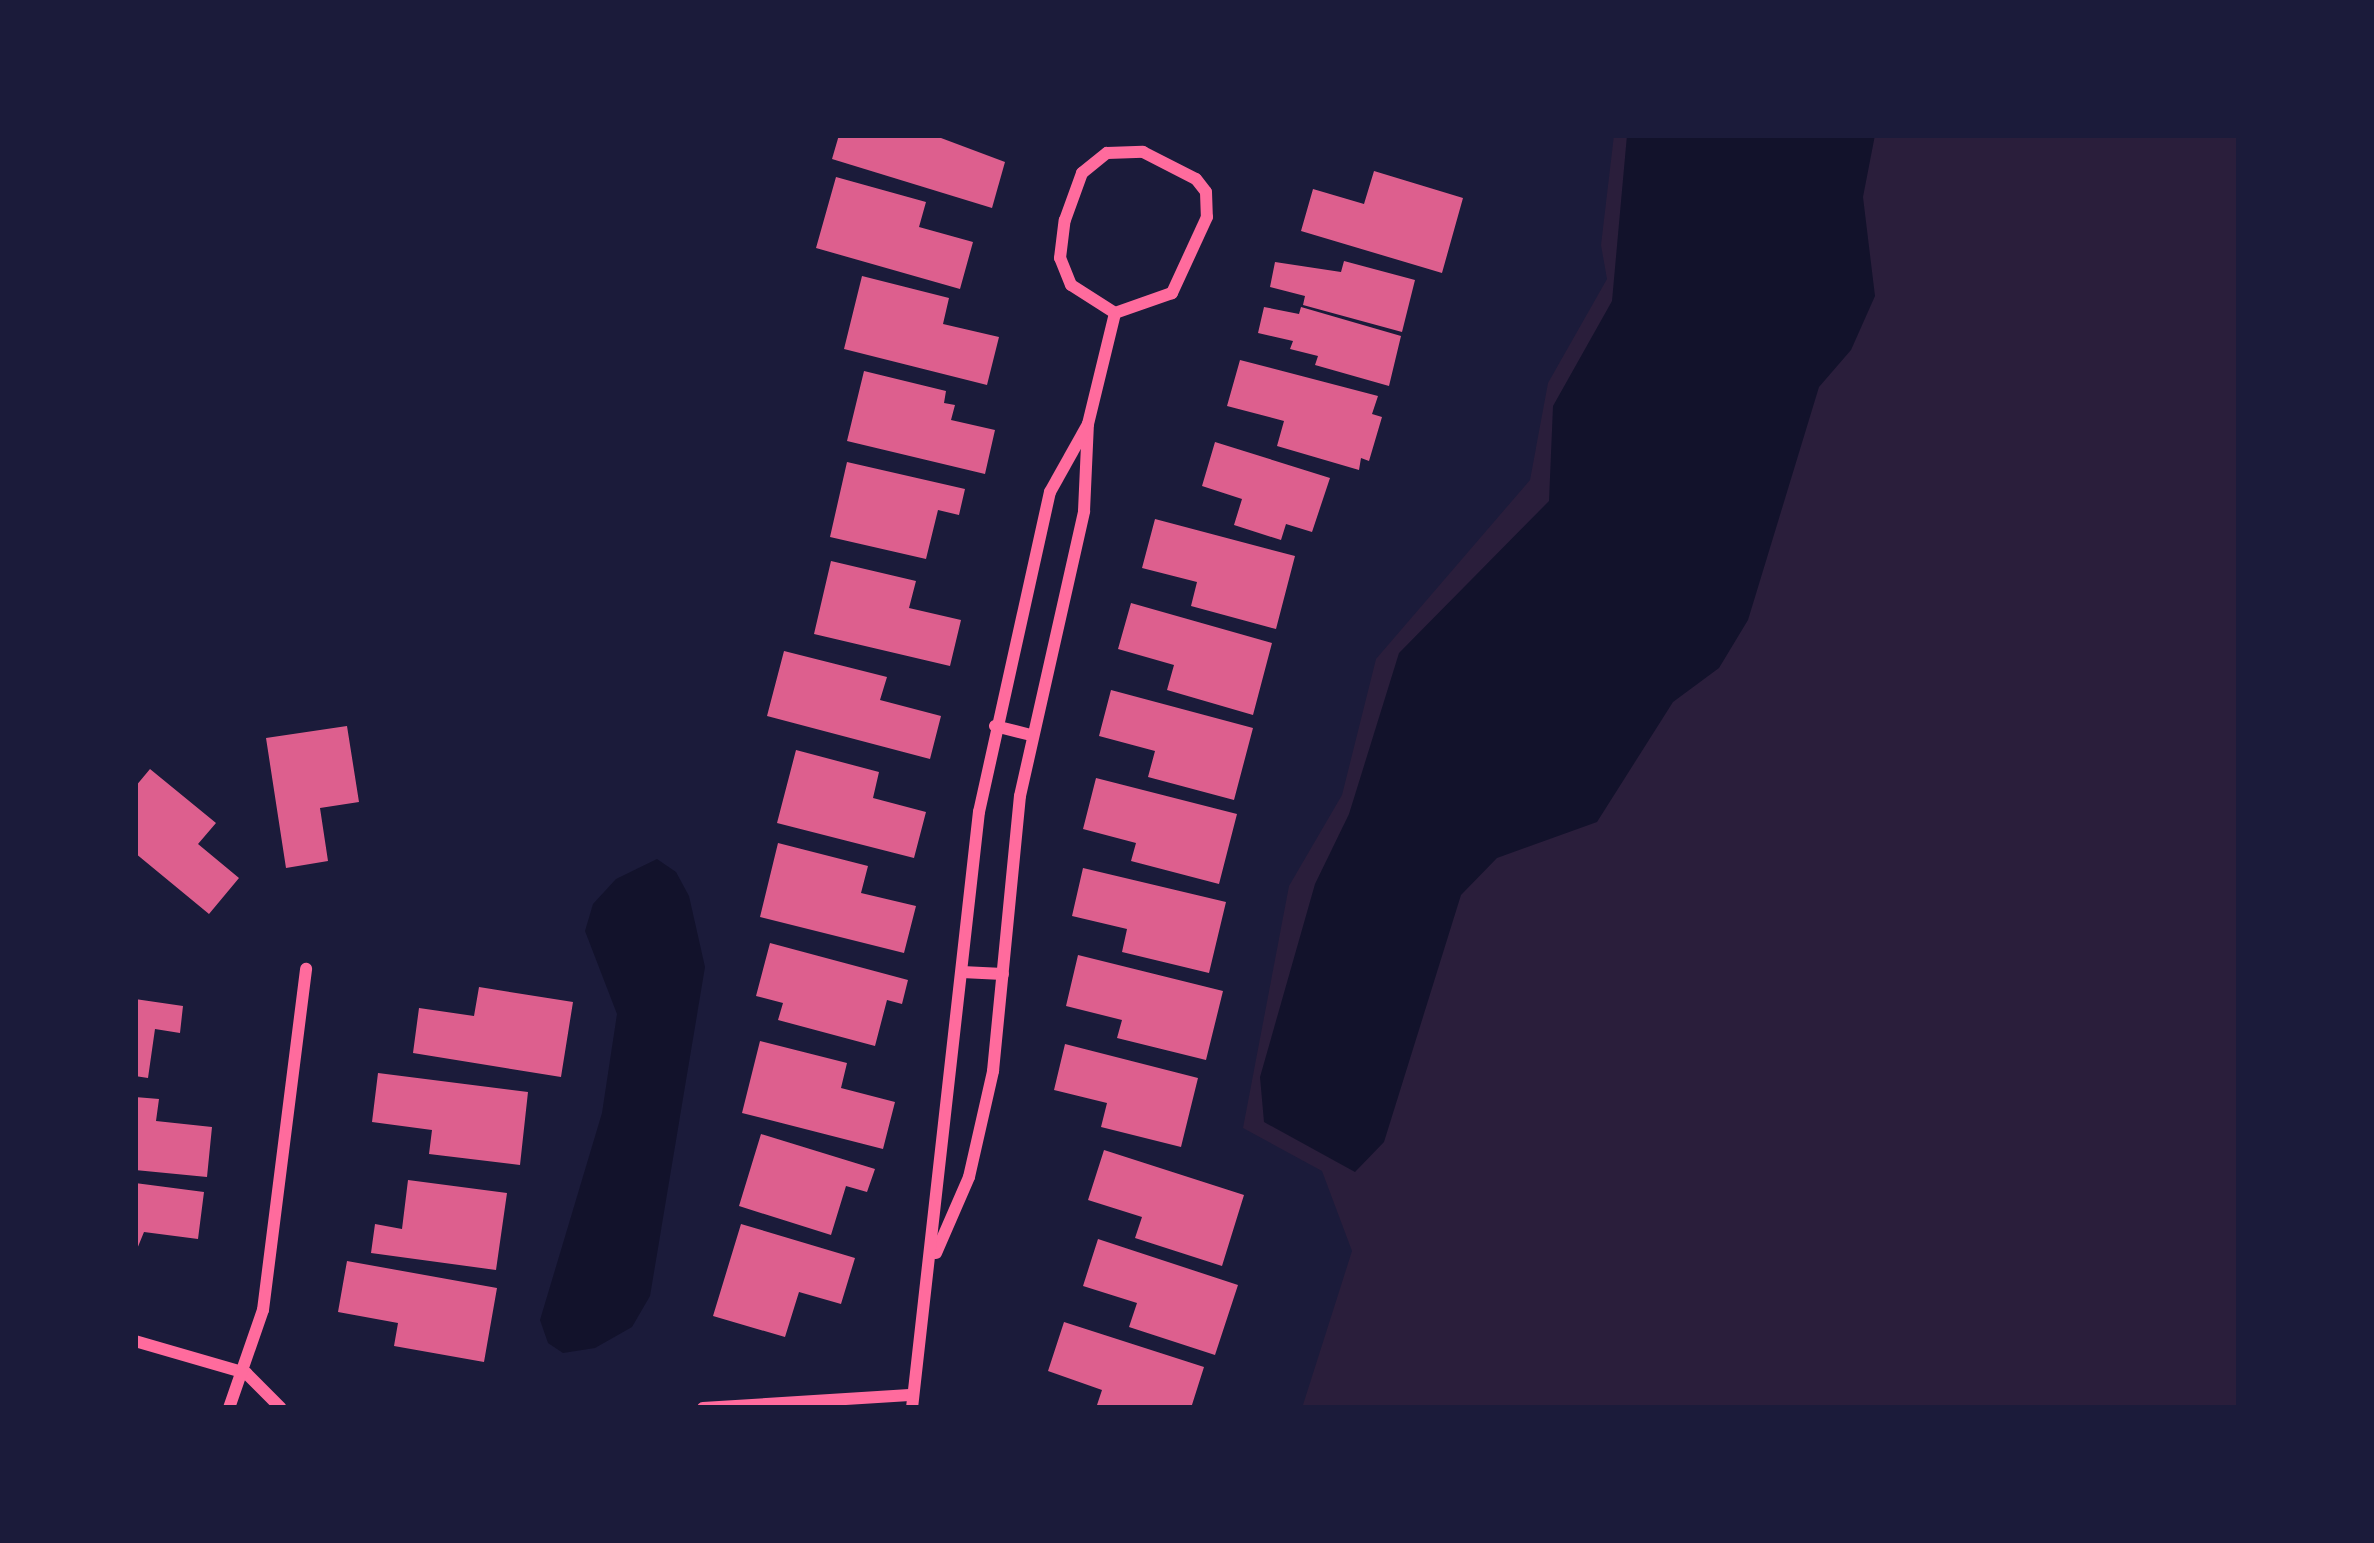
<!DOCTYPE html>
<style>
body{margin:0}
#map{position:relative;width:2374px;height:1543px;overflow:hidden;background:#1b1b3a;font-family:Manrope,sans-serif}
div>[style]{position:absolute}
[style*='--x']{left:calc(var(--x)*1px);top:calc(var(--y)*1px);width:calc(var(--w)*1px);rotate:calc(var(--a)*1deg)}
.green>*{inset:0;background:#2a1e3b}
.water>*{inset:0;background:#12122b}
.building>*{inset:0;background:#dd5f8e}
.minor>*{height:12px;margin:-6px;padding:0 6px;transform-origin:6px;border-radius:6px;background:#ff6b9d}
span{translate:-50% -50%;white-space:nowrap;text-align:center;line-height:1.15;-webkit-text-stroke:10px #1b1b3a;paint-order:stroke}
.frame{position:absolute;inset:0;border:138px solid #1b1b3a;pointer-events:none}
</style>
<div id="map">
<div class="green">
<i style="clip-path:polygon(1614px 135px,2239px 135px,2239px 1408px,1302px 1408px,1352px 1251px,1322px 1171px,1243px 1128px,1289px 886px,1342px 795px,1376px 659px,1530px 480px,1548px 383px,1607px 279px,1601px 245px)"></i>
</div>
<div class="water">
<i style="clip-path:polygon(1627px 135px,1875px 135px,1863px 197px,1875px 296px,1851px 350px,1819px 387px,1748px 620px,1719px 668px,1673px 702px,1597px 822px,1497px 858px,1461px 895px,1384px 1142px,1355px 1172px,1264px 1122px,1260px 1077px,1315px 884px,1349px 814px,1399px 653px,1549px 501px,1553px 406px,1612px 301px)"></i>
<i style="clip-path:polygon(657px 859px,676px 872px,689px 896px,705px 967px,650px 1296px,632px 1327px,595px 1348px,563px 1353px,548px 1343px,540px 1320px,602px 1113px,617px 1014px,585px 931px,593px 904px,616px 879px)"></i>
</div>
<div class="building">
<i style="clip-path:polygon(839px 135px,933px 135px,1005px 162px,992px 208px,832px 159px)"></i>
<i style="clip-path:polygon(1374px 171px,1463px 198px,1442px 273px,1301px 231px,1313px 189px,1364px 204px)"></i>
<i style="clip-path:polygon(836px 177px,926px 202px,919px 227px,973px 242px,960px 289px,816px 248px)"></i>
<i style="clip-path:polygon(1344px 261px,1415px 280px,1402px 332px,1303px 305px,1305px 296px,1270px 287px,1275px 262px,1341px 272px)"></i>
<i style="clip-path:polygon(862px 276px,949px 298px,943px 324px,999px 337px,987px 385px,844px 349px)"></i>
<i style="clip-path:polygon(1264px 307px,1299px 314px,1301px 307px,1401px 336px,1389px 386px,1315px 365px,1318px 356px,1290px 349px,1293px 341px,1258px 333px)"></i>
<i style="clip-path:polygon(1240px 360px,1378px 396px,1372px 414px,1382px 417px,1369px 461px,1361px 458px,1359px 470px,1277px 446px,1284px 421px,1227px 406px)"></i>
<i style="clip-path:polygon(864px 371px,946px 391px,944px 403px,955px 405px,951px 420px,995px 430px,985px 474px,847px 441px)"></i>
<i style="clip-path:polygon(1215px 442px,1330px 478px,1312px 532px,1286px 524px,1281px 540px,1234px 525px,1242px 499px,1202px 486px)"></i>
<i style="clip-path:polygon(847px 462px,965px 489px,959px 515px,938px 510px,926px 559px,830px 537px)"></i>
<i style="clip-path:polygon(1155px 519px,1295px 556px,1276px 629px,1191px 606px,1197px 582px,1142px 568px)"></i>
<i style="clip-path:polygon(831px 561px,916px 581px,909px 608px,961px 620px,950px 666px,814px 634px)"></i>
<i style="clip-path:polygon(1131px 603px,1272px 643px,1253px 715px,1167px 690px,1174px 665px,1118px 649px)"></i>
<i style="clip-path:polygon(784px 651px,887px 677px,880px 700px,941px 716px,930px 759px,767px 716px)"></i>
<i style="clip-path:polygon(1111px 690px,1253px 728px,1234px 800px,1148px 777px,1155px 751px,1099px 736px)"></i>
<i style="clip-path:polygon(347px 726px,359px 802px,320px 808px,328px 861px,286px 868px,266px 738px)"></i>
<i style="clip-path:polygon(796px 750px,879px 772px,873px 798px,926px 812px,914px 858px,777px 823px)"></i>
<i style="clip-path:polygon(150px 769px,216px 823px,198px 844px,239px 878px,209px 914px,135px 853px,135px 787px)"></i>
<i style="clip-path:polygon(1096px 778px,1237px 814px,1219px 884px,1131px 861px,1136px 843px,1083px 829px)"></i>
<i style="clip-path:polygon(778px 843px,868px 866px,861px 893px,916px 906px,904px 953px,760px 917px)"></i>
<i style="clip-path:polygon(1083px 868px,1226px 902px,1209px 973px,1122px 952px,1127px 929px,1072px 916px)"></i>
<i style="clip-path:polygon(770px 943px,908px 980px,902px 1004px,887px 1000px,875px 1046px,778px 1020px,783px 1003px,756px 996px)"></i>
<i style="clip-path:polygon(1078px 955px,1223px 991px,1206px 1060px,1117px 1038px,1122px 1020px,1066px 1006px)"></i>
<i style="clip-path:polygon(479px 987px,573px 1002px,561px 1077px,413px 1053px,419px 1008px,474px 1016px)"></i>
<i style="clip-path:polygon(135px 999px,183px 1006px,180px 1033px,155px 1029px,148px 1078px,135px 1076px)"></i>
<i style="clip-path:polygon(760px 1041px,847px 1063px,841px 1088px,895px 1102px,883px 1149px,742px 1113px)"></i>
<i style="clip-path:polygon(1065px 1044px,1198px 1078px,1181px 1147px,1101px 1127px,1107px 1103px,1054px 1090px)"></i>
<i style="clip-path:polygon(378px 1073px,528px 1092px,520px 1165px,429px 1154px,432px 1130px,372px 1122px)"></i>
<i style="clip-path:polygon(135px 1097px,159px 1099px,156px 1121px,212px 1127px,207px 1177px,135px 1170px)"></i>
<i style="clip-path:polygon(761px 1134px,875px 1169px,867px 1192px,846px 1186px,831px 1235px,739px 1206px)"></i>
<i style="clip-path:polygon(1104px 1150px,1244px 1195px,1222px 1266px,1135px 1238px,1142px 1217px,1088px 1200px)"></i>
<i style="clip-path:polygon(408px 1180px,507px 1193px,496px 1270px,371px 1253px,375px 1224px,402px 1229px)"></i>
<i style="clip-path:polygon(135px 1183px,204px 1192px,198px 1239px,144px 1232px,135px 1254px)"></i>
<i style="clip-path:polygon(741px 1224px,855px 1258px,841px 1304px,799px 1292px,785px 1337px,713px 1316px)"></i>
<i style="clip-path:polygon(1098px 1239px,1238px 1285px,1215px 1355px,1129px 1327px,1137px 1303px,1083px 1286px)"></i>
<i style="clip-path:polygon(347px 1261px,497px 1288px,484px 1362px,394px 1346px,398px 1323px,338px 1312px)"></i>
<i style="clip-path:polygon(1064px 1322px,1204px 1367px,1191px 1408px,1096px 1408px,1102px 1390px,1048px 1371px)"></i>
</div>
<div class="minor">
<i style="--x:1143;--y:152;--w:59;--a:27"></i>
<i style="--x:1196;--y:179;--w:16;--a:52"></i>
<i style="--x:1206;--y:192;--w:25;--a:88"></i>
<i style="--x:1207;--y:217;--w:84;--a:114.7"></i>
<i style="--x:1172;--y:293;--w:60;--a:160.7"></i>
<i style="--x:1115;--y:313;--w:52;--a:-147.5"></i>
<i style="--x:1071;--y:285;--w:29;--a:-112"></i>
<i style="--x:1060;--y:258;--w:38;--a:-83"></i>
<i style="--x:1065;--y:220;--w:50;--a:-70.1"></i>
<i style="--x:1082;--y:173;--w:32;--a:-39"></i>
<i style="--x:1107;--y:153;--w:36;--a:-2"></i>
<i style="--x:995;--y:726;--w:36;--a:14"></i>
<i style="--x:962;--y:972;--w:41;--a:2.8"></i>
<i style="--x:936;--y:1253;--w:83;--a:-66.5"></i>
<i style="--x:969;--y:1177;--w:109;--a:-77.2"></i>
<i style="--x:993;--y:1071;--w:276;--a:-84.4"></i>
<i style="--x:1020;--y:796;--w:292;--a:-77.3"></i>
<i style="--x:1084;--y:511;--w:87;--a:-87.4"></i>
<i style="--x:1088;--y:424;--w:114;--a:-76.3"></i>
<i style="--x:135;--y:1341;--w:116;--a:16.1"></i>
<i style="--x:246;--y:1373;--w:49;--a:45"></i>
<i style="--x:229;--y:1408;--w:104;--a:-70.9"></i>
<i style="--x:263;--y:1310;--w:344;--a:-82.8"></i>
<i style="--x:703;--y:1408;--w:207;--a:-3.6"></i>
<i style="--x:912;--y:1408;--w:600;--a:-83.59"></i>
<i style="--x:979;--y:812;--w:328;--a:-77.5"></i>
<i style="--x:1050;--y:492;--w:78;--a:-60.8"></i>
</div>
<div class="frame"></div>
</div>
